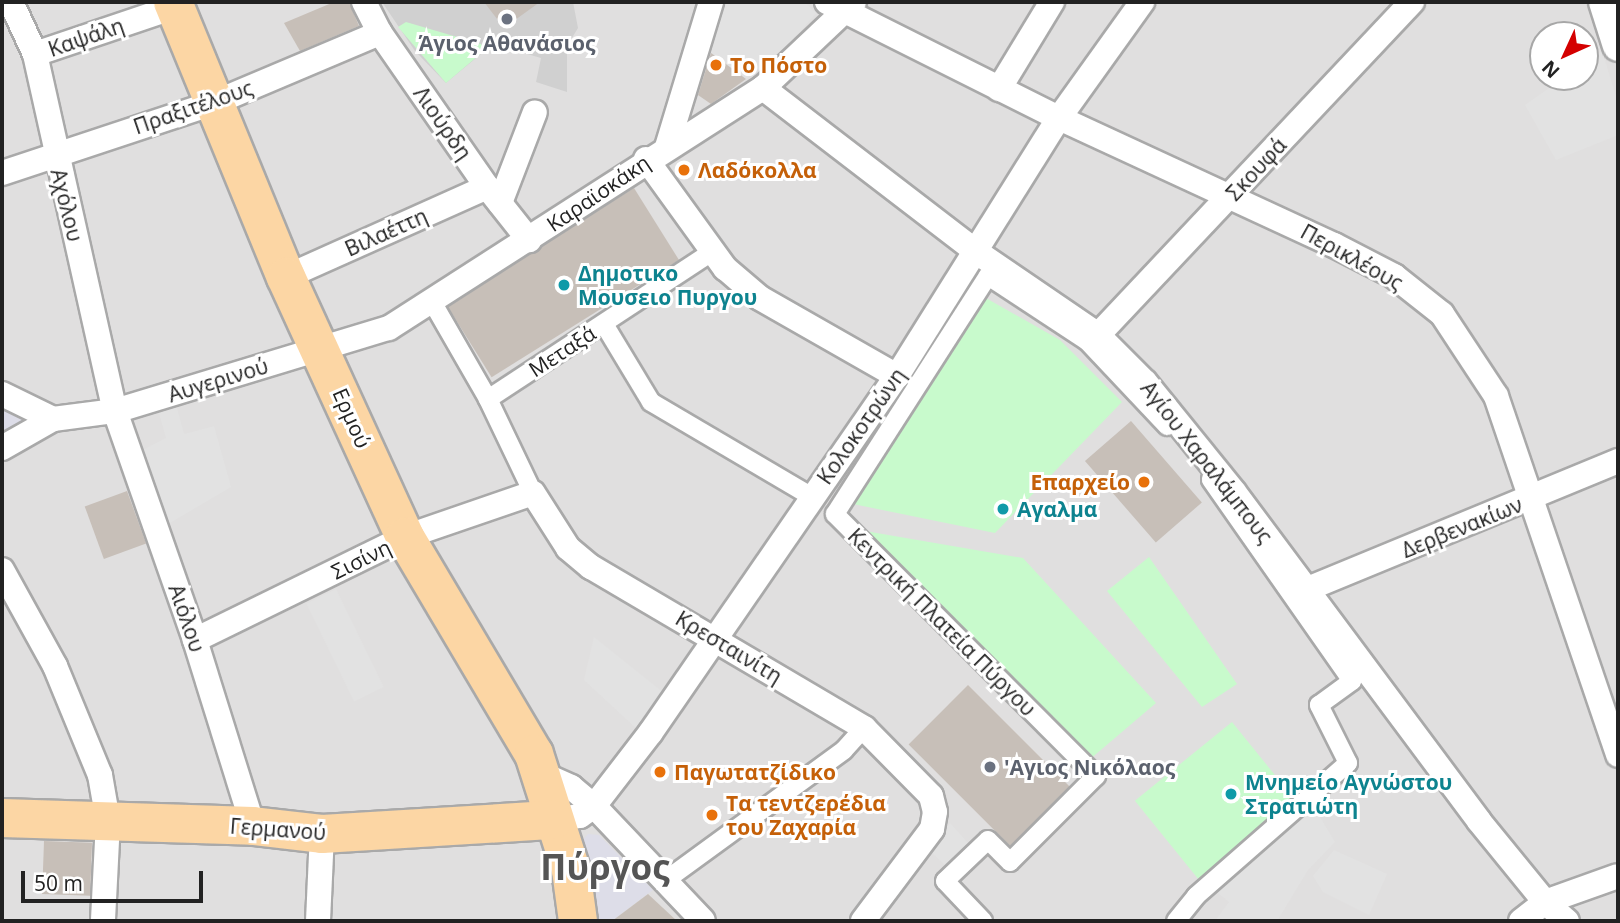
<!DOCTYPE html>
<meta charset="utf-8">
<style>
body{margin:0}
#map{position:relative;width:1620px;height:923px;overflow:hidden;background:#f2efe9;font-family:"Open Sans",sans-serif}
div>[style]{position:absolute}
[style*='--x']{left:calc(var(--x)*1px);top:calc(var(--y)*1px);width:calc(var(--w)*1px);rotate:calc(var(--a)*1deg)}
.residential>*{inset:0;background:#e0dfdf}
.religious>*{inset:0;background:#d0d0d0}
.park>*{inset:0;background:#c8facc;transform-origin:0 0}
.parking>*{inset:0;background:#e2e2e2;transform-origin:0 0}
.plaza>*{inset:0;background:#dddde8}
.building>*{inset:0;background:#c7bfb8;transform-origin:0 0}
.roads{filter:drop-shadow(2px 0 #a9a9a9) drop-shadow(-2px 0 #a9a9a9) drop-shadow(0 2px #a9a9a9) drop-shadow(0 -2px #a9a9a9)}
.pedestrian>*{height:18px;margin:-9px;padding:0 9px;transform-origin:9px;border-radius:9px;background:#fff}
.minor>*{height:24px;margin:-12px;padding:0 12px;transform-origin:12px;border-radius:12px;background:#fff}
.tertiary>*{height:30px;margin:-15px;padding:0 15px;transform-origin:15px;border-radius:15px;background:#fff}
.primary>*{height:38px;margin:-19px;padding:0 19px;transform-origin:19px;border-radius:19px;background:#fcd6a4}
.dots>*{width:19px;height:19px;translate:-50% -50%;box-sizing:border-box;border:4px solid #fff;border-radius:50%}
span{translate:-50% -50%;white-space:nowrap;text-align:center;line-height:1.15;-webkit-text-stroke:6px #fff;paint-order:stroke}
.street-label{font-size:21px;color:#222}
.worship-label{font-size:21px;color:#5b616d;font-weight:700}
.left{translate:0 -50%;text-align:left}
.food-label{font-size:21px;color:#c56008;font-weight:700}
.right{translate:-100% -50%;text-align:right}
.culture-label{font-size:21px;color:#0d838f;font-weight:700}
.town-label{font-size:35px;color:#555;font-weight:700}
.frame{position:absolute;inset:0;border:4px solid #222;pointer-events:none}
.north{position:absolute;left:1529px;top:21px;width:70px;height:70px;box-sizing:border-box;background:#fff;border:2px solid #a7a7a7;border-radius:50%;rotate:225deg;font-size:19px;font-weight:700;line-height:28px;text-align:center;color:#222}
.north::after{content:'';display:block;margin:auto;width:24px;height:32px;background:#d40000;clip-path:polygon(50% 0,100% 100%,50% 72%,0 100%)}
.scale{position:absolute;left:21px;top:871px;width:182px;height:32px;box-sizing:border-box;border:4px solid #222;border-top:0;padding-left:9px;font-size:21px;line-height:24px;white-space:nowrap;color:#222;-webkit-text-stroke:5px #fff;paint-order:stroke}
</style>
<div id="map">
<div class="residential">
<i style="clip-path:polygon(evenodd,2px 2px,1618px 2px,1618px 921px,2px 921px,2px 2px,1543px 35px,1585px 35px,1585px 77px,1543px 77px,1543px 35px)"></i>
</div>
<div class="religious">
<i style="clip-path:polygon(382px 2px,573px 2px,578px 28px,567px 46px,567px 92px,536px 82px,541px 58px,493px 44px,446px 83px,415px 51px)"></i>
</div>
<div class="park">
<i style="clip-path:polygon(406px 22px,481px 44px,485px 50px,446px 83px,398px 27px)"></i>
<i style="clip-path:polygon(977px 293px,1060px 340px,1122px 402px,995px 533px,853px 504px,841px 493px)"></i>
<i style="clip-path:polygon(865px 531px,1023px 558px,1156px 703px,1082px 766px)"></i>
<i style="clip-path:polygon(1149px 557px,1237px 684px,1202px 707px,1107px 591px)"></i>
<i style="left:1232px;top:722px;width:102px;height:125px;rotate:51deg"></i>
</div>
<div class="parking">
<i style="clip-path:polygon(725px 2px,804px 2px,816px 13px,783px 52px,746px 79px,709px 51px)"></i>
<i style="clip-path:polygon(1602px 51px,1618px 103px,1618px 135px,1556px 160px,1525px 105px,1565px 77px,1585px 77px,1585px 63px)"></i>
<i style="clip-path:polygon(175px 401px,184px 434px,214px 426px,231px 487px,163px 527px,135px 454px,166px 438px,157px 406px)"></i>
<i style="left:336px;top:589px;width:109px;height:33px;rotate:64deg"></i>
<i style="clip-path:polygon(594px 637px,664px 693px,638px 730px,584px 680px)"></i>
<i style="clip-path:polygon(1312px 804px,1335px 842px,1308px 870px,1277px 921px,1215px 921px,1229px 902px,1213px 889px)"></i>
<i style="clip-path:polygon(950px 823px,968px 843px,947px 867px,928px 849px)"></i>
<i style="clip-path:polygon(1334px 850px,1387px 874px,1369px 915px,1323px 892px,1313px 876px)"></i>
</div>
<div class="plaza">
<i style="clip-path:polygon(2px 402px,24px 413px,26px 424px,2px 440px)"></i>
<i style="clip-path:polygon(588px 834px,599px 835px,653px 890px,612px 921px,590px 921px,580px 843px)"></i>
</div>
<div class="building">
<i style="clip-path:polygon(334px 2px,349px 2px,359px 26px,300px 51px,284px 23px)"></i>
<i style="clip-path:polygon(484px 2px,540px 2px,504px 28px)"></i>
<i style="clip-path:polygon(711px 53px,746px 79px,711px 104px,698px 95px)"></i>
<i style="left:634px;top:188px;width:85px;height:221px;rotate:58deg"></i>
<i style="left:1131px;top:421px;width:108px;height:61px;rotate:49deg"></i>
<i style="left:127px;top:491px;width:56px;height:45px;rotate:70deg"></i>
<i style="left:968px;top:685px;width:144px;height:84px;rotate:45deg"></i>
<i style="left:44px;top:841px;width:48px;height:53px;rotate:2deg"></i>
<i style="clip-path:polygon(648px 894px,677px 921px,612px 921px)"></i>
</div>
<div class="roads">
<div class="pedestrian">
<i style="--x:434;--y:305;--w:108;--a:60.1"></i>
<i style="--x:488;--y:399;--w:104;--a:64.4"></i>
<i style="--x:604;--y:324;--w:91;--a:58.9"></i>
<i style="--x:651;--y:402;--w:187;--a:30.5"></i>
<i style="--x:488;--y:399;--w:261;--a:-33.3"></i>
<i style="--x:666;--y:880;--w:220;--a:-36.1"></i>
<i style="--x:844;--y:750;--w:30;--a:-48"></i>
<i style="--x:983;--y:921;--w:55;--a:-133.5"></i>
<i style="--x:945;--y:881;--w:59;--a:-43.6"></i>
<i style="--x:988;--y:840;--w:31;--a:45"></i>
<i style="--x:1010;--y:862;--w:122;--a:-45"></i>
<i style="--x:1096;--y:776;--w:370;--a:-134.9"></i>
<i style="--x:835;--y:514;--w:283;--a:-57.3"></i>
<i style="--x:988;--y:276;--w:118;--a:33.3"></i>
<i style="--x:1087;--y:341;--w:117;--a:46.7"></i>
<i style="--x:1176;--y:921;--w:32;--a:-51"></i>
<i style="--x:1196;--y:896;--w:202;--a:-41.2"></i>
<i style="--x:1348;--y:763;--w:65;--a:-116.6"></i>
<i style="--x:1319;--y:705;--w:41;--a:-36"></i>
<i style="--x:1352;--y:681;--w:246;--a:-125"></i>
</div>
<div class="minor">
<i style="--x:11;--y:2;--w:57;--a:65.2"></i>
<i style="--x:35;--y:54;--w:366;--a:77.4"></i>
<i style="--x:115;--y:411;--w:243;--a:70.7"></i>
<i style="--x:195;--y:640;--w:195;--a:72.7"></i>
<i style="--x:364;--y:2;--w:35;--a:63"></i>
<i style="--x:380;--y:33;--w:188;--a:55.2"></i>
<i style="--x:487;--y:187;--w:68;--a:51.6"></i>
<i style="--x:827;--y:2;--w:259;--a:26.6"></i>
<i style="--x:1059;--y:118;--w:303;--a:24.8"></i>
<i style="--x:1334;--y:245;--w:68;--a:27.3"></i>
<i style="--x:1394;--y:276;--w:61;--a:38.4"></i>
<i style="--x:1442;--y:314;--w:98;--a:56.6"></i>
<i style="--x:1496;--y:396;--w:379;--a:71.2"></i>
<i style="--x:35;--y:54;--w:148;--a:-18.6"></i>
<i style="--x:763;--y:88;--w:271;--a:37.5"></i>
<i style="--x:978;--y:253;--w:145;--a:34.3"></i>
<i style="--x:1098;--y:335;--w:66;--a:45"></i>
<i style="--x:1145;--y:382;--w:141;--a:51"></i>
<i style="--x:1234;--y:492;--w:410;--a:53.3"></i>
<i style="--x:1479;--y:821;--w:104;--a:50.8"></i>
<i style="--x:1545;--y:902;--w:29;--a:41"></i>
<i style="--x:999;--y:89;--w:102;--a:-58.7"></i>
<i style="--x:667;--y:147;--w:152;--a:-73.1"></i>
<i style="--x:646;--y:159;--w:135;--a:54.1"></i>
<i style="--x:725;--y:268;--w:46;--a:40.6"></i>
<i style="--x:760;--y:298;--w:158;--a:29.7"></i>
<i style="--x:2;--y:173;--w:223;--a:-18.3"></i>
<i style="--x:214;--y:103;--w:180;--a:-22.9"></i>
<i style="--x:500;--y:203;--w:97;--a:-69"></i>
<i style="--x:286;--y:277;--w:220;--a:-24.1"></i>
<i style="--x:1098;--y:335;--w:458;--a:-46.7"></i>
<i style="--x:2;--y:394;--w:57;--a:26.1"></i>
<i style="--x:2;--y:448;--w:59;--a:-29.6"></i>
<i style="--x:53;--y:419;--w:63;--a:-7.4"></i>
<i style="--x:115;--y:411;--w:286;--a:-16.9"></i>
<i style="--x:389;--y:328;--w:444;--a:-32.7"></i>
<i style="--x:763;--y:88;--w:125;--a:-43.4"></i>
<i style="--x:2;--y:570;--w:110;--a:61.1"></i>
<i style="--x:55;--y:666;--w:118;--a:67.6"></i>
<i style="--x:100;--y:775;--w:47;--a:80.1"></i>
<i style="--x:108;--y:821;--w:100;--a:92.9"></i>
<i style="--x:1305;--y:590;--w:339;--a:-22.4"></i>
<i style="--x:195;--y:640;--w:234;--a:-26.1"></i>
<i style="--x:405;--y:537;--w:135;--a:-19"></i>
<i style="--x:533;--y:493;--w:65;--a:57.5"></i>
<i style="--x:568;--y:548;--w:30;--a:40"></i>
<i style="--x:591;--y:567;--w:317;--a:30.5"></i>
<i style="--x:864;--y:728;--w:95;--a:45.4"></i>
<i style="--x:931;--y:796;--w:16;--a:76"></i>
<i style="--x:935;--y:812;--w:17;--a:100"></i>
<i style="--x:932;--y:829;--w:115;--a:126.9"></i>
<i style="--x:542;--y:774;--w:32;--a:24"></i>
<i style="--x:571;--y:787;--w:30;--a:40"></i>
<i style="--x:594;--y:806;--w:158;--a:46.5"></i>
<i style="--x:554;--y:820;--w:26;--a:-9"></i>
<i style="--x:580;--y:816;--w:17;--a:-36"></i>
<i style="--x:594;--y:806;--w:93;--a:-52.4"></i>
<i style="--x:651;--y:732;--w:433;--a:-55.4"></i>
<i style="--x:897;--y:376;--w:305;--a:-57.9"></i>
<i style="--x:1059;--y:118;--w:143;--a:-54.4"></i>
<i style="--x:318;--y:921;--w:87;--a:-87.4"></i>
<i style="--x:1521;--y:921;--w:31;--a:-38"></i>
<i style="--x:1545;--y:902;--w:77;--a:-19.6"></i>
</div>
<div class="tertiary">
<i style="--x:1604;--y:2;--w:46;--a:72.3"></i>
</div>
<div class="primary">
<i style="--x:173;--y:2;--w:297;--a:67.7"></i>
<i style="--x:286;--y:277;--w:286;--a:65.4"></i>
<i style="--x:405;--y:537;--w:252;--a:59.3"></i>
<i style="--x:534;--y:754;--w:122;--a:72.3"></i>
<i style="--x:571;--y:870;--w:51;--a:82.2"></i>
<i style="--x:2;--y:818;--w:251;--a:1.8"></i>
<i style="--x:253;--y:826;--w:69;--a:6.6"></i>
<i style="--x:322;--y:834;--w:232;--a:-3.5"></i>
</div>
</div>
<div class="dots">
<i style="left:507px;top:19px;background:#6b7280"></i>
<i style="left:716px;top:65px;background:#e8710a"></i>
<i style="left:684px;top:170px;background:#e8710a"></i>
<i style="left:564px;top:285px;background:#0f9aa8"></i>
<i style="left:1144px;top:482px;background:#e8710a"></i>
<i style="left:1003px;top:509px;background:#0f9aa8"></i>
<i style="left:990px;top:767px;background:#6b7280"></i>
<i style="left:660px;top:772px;background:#e8710a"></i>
<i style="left:1231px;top:794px;background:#0f9aa8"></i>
<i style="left:712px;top:815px;background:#e8710a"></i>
</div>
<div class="street-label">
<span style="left:86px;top:37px;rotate:-19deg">Καψάλη</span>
<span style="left:193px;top:107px;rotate:-19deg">Πραξιτέλους</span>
<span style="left:443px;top:123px;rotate:55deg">Λιούρδη</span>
<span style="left:1256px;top:169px;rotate:-47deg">Σκουφά</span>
<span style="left:598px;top:193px;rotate:-34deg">Καραϊσκάκη</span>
<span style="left:67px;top:205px;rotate:76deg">Αχόλου</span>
<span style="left:386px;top:232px;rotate:-24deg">Βιλαέττη</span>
<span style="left:1352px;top:257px;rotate:29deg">Περικλέους</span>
<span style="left:562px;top:351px;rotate:-33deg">Μεταξά</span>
<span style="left:218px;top:380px;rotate:-17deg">Αυγερινού</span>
<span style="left:352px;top:418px;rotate:66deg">Ερμού</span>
<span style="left:861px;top:426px;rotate:-55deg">Κολοκοτρώνη</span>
<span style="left:1207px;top:462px;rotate:52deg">Αγίου Χαραλάμπους</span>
<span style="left:1462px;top:527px;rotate:-22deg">Δερβενακίων</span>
<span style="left:361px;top:559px;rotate:-26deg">Σισίνη</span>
<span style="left:187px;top:618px;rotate:71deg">Αιόλου</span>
<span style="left:942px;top:622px;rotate:45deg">Κεντρική Πλατεία Πύργου</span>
<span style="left:729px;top:647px;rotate:31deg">Κρεσταινίτη</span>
<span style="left:278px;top:829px;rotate:4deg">Γερμανού</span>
</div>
<div class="worship-label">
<span style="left:507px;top:43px">Άγιος Αθανάσιος</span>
<span class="left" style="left:1004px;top:767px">'Αγιος Νικόλαος</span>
</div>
<div class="food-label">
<span class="left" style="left:730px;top:65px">Το Πόστο</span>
<span class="left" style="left:698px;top:170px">Λαδόκολλα</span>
<span class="right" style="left:1130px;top:482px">Επαρχείο</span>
<span class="left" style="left:674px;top:772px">Παγωτατζίδικο</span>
<span class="left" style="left:726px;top:815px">Τα τεντζερέδια<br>του Ζαχαρία</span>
</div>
<div class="culture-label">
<span class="left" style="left:578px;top:285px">Δημοτικο<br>Μουσειο Πυργου</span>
<span class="left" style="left:1017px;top:509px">Αγαλμα</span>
<span class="left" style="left:1245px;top:794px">Μνημείο Αγνώστου<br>Στρατιώτη</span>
</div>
<div class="town-label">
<span style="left:605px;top:867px">Πύργος</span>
</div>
<div class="frame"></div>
<div class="north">N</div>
<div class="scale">50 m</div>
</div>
